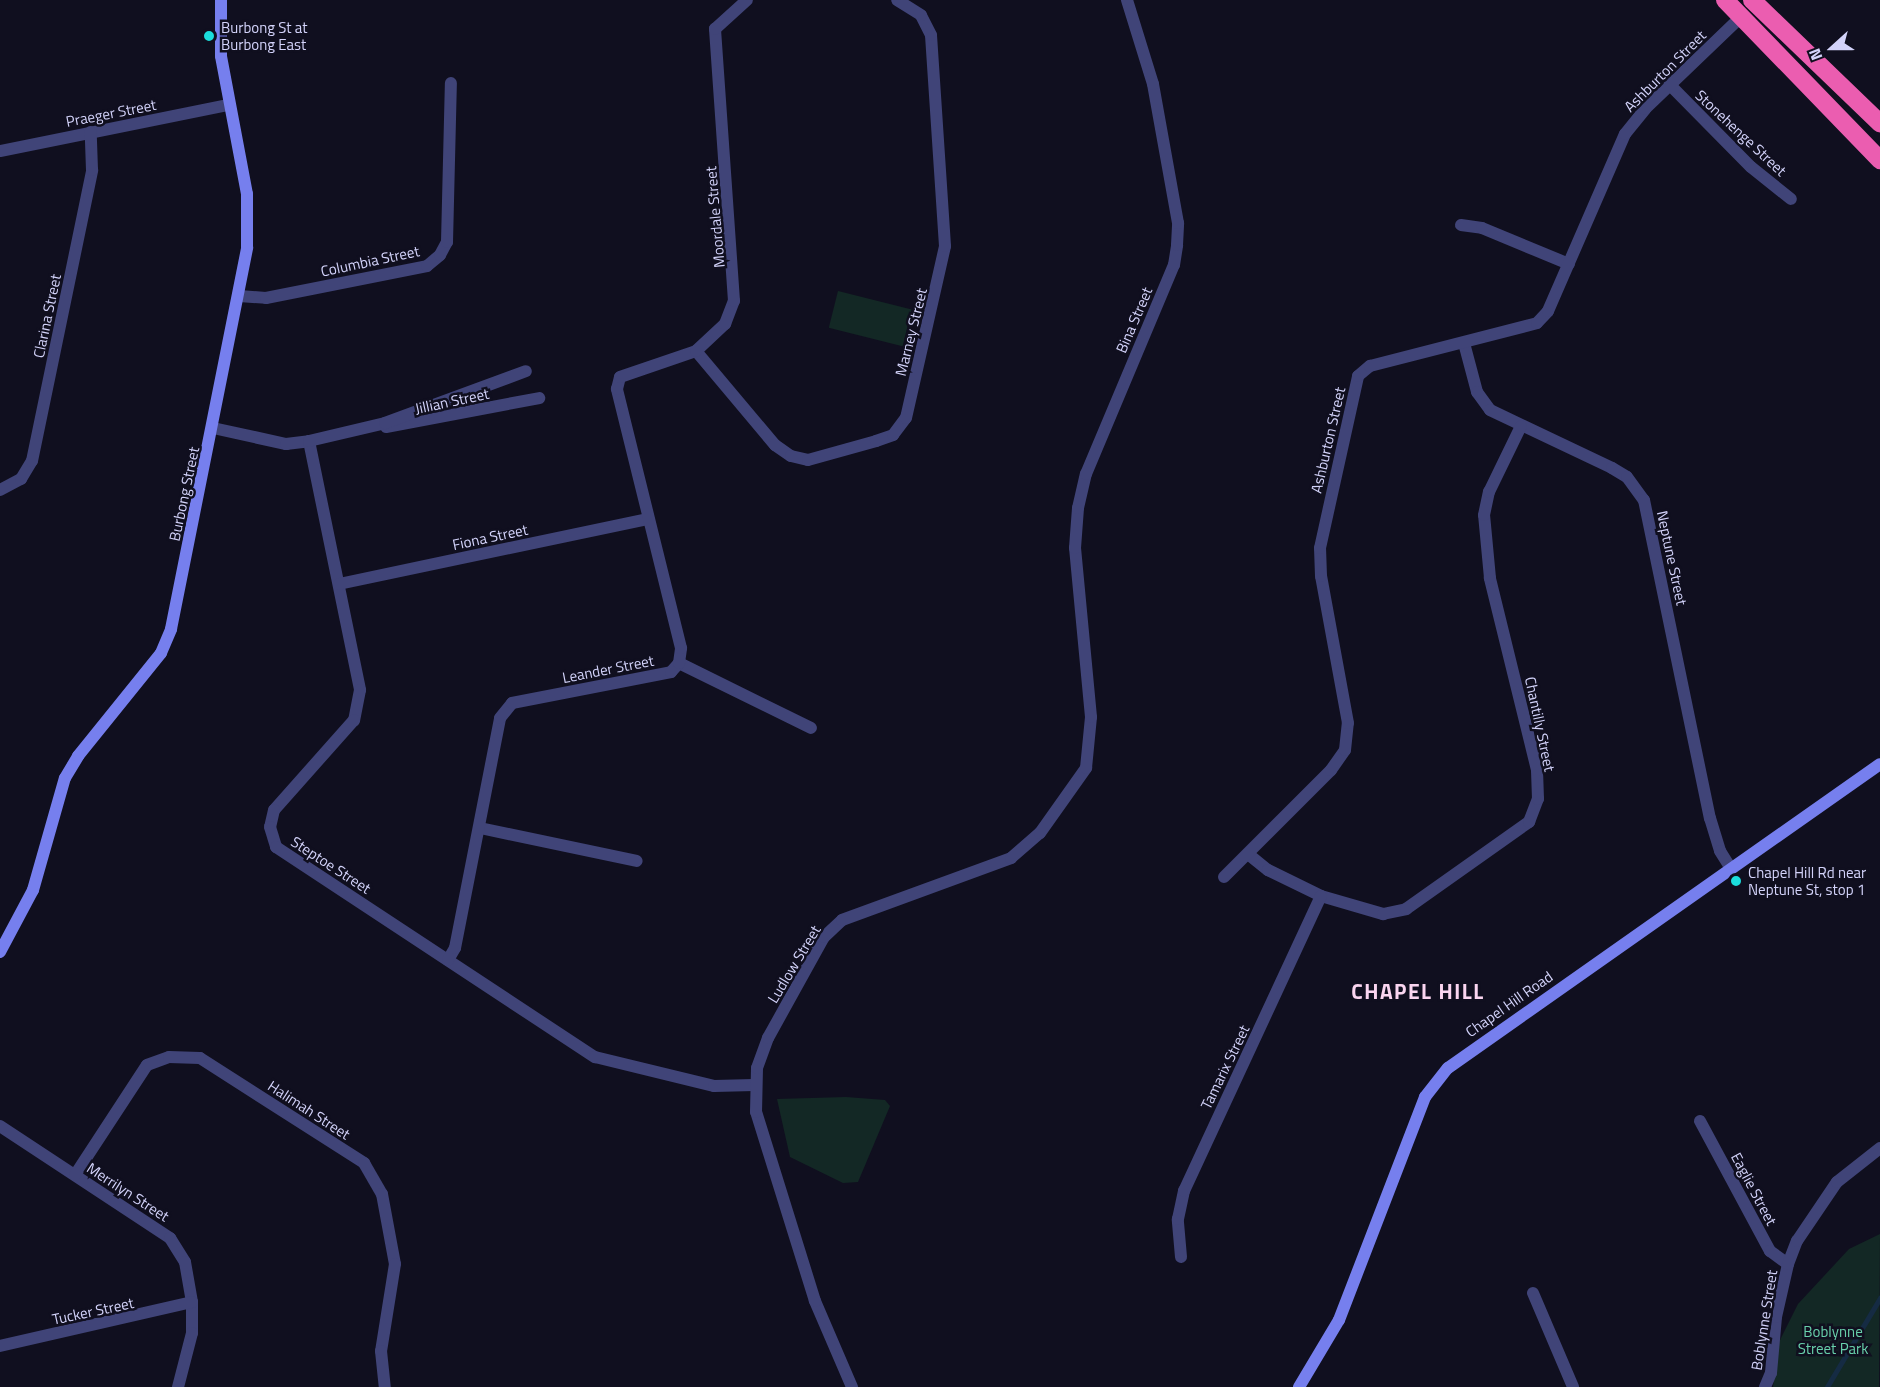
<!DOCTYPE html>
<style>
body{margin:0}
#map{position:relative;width:1880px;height:1387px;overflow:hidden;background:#100f1f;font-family:"Titillium Web",sans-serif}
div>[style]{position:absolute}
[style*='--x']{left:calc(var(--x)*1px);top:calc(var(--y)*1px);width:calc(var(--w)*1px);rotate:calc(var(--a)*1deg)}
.green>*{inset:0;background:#132825;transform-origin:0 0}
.stream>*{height:4.5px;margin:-2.25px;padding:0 2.25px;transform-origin:2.25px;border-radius:2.25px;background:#152b43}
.street>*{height:12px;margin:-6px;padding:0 6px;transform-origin:6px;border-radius:6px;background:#404478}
.secondary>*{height:12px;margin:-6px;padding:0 6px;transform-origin:6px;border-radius:6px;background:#767fee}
.highway>*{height:18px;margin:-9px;padding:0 9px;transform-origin:9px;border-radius:9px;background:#eb5db0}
.dots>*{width:16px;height:16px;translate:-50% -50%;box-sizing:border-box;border:3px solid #100f1f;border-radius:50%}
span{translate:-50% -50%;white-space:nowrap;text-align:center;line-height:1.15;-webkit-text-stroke:5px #100f1f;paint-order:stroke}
.poi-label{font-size:15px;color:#d3d3fa}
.left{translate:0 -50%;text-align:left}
.street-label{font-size:15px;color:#d3d3fa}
.park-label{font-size:15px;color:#68d0ab}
.district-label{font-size:21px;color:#fad5f0;font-weight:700;letter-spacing:1.5px}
.north{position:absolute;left:1802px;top:18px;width:60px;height:60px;-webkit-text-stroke:4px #100f1f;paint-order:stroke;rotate:249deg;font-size:16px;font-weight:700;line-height:24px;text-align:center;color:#d3d3fa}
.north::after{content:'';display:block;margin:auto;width:21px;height:27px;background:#d3d3fa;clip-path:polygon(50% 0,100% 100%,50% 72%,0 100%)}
</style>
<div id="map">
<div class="green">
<i style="left:838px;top:291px;width:76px;height:38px;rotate:14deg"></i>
<i style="clip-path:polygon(846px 1097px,885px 1100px,890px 1106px,858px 1182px,843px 1183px,790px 1157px,777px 1099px)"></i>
<i style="clip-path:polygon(1880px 1234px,1879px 1387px,1773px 1387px,1778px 1344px,1798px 1304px,1849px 1249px)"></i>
</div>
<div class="stream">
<i style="--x:1827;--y:1387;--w:104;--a:-59.2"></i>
</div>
<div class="street">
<i style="--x:1672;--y:87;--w:112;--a:45.4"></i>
<i style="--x:1751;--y:167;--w:51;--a:38.7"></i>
<i style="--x:0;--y:151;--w:233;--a:-11.4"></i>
<i style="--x:1461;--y:225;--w:21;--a:8"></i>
<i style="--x:1482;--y:228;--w:94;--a:22.5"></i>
<i style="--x:239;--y:296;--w:27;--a:4"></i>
<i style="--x:266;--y:298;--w:164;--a:-11.2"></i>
<i style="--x:427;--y:266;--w:17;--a:-40"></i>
<i style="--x:440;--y:255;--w:15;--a:-62"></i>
<i style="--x:447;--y:242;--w:159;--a:-88.6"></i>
<i style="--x:1464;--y:343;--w:51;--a:75.1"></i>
<i style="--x:1477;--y:392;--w:22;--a:54"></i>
<i style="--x:1490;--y:410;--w:135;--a:25.4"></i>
<i style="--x:1612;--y:468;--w:17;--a:31"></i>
<i style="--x:1627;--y:477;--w:29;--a:54"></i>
<i style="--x:1644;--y:500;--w:325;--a:78.3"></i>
<i style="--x:1710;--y:818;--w:34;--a:73"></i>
<i style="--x:1720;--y:851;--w:19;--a:58"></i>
<i style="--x:696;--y:351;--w:123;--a:50"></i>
<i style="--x:775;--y:445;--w:19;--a:35"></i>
<i style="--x:791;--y:456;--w:17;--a:13"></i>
<i style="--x:808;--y:460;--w:71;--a:-15.6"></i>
<i style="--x:876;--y:441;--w:18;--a:-19"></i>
<i style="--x:893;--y:435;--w:21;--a:-53"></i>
<i style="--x:906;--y:418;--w:176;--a:-77.2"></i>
<i style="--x:945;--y:246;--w:211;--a:-93.8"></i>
<i style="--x:931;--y:35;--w:22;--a:-117"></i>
<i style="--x:921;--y:15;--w:28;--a:-148"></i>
<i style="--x:386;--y:427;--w:156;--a:-10.7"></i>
<i style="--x:213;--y:428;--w:75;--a:12.4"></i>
<i style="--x:286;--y:444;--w:23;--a:-7"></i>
<i style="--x:309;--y:441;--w:254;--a:78.4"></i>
<i style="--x:360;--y:690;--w:31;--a:101"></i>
<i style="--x:354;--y:720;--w:120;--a:131.6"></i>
<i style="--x:274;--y:810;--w:17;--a:103"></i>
<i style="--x:270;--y:827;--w:21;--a:73"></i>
<i style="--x:276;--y:847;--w:382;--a:33.4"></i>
<i style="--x:595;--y:1057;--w:122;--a:13.7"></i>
<i style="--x:714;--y:1086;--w:40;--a:-1.4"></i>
<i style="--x:309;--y:441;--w:78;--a:-13.3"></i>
<i style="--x:385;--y:423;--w:150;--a:-20.2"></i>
<i style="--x:0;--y:490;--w:24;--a:-28"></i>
<i style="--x:21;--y:479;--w:21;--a:-59"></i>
<i style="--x:32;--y:461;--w:297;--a:-78.3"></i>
<i style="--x:92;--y:170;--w:38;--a:-92"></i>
<i style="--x:339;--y:584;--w:315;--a:-11.9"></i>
<i style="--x:679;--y:663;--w:147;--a:26.2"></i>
<i style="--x:480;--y:828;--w:160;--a:11.9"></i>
<i style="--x:1248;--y:854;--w:26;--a:39"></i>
<i style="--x:1268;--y:870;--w:59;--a:26.1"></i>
<i style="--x:1321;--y:896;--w:65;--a:16.2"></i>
<i style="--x:1383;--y:914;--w:24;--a:-12"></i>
<i style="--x:1406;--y:909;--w:151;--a:-35.3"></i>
<i style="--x:1529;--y:822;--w:25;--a:-69"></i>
<i style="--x:1538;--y:799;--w:29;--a:-92"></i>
<i style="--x:1537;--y:770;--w:198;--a:-103.8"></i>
<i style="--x:1490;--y:578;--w:63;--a:-95.4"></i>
<i style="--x:1484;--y:515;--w:24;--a:-78"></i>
<i style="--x:1489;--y:492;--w:73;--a:-64.1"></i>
<i style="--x:1224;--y:877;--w:151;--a:-45"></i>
<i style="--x:1331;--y:770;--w:24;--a:-55"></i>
<i style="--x:1345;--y:750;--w:27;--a:-84"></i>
<i style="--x:1348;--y:723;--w:149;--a:-100.4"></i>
<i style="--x:1321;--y:576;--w:28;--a:-92"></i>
<i style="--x:1320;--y:548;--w:176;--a:-77.5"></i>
<i style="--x:1358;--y:376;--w:16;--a:-40"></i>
<i style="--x:1370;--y:366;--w:172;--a:-14.4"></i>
<i style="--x:1537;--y:323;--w:16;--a:-47"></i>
<i style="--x:1548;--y:311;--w:193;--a:-66.5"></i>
<i style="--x:1625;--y:134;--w:32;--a:-51"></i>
<i style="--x:1645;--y:109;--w:133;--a:-43.8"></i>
<i style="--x:448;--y:960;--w:14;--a:-60"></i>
<i style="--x:455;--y:948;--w:234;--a:-78.9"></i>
<i style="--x:500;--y:718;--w:19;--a:-51"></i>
<i style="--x:512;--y:703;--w:162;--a:-11"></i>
<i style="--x:671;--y:672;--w:12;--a:-48"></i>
<i style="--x:679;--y:663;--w:15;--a:-82"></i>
<i style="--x:681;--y:648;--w:267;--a:-103.9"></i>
<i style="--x:617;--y:389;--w:12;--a:-76"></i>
<i style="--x:620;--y:377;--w:80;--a:-18.9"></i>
<i style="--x:696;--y:351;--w:40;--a:-43"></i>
<i style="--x:725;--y:324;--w:25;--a:-69"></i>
<i style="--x:734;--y:301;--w:273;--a:-94"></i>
<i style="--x:715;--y:29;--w:43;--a:-42.2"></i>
<i style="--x:1700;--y:1121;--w:148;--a:61.7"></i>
<i style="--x:1770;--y:1251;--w:22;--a:36"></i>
<i style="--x:0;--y:1126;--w:204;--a:33.4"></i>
<i style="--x:170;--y:1238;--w:28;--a:58"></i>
<i style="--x:185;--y:1262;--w:41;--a:80.1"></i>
<i style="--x:192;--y:1302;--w:31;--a:90"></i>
<i style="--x:192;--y:1333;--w:56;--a:104.5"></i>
<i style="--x:75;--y:1175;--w:131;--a:-56.8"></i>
<i style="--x:147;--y:1065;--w:23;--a:-20"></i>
<i style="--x:169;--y:1057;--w:31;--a:2"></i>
<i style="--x:200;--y:1058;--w:195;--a:32.6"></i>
<i style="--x:364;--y:1163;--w:36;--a:60"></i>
<i style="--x:382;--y:1194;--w:71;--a:79.5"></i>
<i style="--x:395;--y:1264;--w:88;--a:99.1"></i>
<i style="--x:381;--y:1351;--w:36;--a:84"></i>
<i style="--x:1181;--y:1257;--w:38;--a:-95"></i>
<i style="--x:1178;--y:1219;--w:29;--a:-78"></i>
<i style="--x:1184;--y:1191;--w:325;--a:-65.1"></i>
<i style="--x:1533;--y:1293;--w:102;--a:66.9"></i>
<i style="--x:0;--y:1346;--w:197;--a:-12.9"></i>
<i style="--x:852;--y:1387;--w:94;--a:-113.3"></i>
<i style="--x:815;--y:1301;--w:198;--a:-107.3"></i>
<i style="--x:756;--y:1112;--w:44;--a:-88.7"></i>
<i style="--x:757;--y:1068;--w:32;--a:-70"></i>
<i style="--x:768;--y:1038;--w:115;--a:-61"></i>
<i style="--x:824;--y:937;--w:25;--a:-43"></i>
<i style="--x:842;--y:920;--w:180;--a:-20.1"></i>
<i style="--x:1011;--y:858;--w:38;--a:-41"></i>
<i style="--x:1040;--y:833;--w:80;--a:-54.7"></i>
<i style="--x:1086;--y:768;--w:51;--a:-84.4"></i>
<i style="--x:1091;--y:717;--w:170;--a:-95.4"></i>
<i style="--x:1075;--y:548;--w:40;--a:-85.7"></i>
<i style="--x:1078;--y:508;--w:35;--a:-77"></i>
<i style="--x:1086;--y:474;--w:227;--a:-67.2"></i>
<i style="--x:1174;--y:265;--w:20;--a:-81"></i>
<i style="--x:1177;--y:245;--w:22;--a:-87"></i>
<i style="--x:1178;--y:223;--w:141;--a:-100.2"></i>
<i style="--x:1153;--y:84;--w:88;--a:-107.2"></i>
<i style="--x:1765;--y:1387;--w:15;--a:-67"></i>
<i style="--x:1771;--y:1373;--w:56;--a:-84.9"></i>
<i style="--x:1776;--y:1317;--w:54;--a:-77.2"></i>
<i style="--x:1788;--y:1264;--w:25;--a:-69"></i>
<i style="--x:1797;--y:1241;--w:71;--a:-55.9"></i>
<i style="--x:1837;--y:1182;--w:55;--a:-38.3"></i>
</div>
<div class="secondary">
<i style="--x:0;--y:952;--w:70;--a:-62"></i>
<i style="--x:33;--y:890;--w:116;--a:-74.1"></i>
<i style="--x:65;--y:778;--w:26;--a:-59"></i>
<i style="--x:78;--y:756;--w:132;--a:-51.1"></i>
<i style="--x:161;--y:653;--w:26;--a:-67"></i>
<i style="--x:171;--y:629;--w:389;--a:-78.7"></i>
<i style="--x:247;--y:247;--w:53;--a:-90"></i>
<i style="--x:247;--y:194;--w:140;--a:-100.7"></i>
<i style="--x:221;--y:56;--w:56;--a:-90"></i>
<i style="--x:1299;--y:1387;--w:78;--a:-59.2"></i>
<i style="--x:1339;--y:1320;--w:239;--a:-68.9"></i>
<i style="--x:1425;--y:1097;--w:37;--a:-52"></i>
<i style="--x:1448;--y:1068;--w:528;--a:-35.13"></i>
</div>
<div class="highway">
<i style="--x:1725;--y:0;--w:223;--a:45.9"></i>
<i style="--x:1752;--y:0;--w:178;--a:43.9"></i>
</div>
<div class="dots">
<i style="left:209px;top:36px;background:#1bdddc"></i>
<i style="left:1736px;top:881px;background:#1bdddc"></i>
</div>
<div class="poi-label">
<span class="left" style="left:221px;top:36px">Burbong St at<br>Burbong East</span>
<span class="left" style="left:1748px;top:881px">Chapel Hill Rd near<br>Neptune St, stop 1</span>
</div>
<div class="street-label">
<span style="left:1665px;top:71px;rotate:-45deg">Ashburton Street</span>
<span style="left:111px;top:113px;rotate:-11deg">Praeger Street</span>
<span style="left:1741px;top:133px;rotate:43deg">Stonehenge Street</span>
<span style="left:715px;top:217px;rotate:-95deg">Moordale Street</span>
<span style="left:370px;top:261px;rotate:-12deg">Columbia Street</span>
<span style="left:47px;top:316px;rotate:-78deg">Clarina Street</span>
<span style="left:1134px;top:320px;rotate:-67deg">Bina Street</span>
<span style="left:911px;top:332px;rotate:-76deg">Marney Street</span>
<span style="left:452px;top:401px;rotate:-12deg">Jillian Street</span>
<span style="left:1328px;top:440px;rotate:-77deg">Ashburton Street</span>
<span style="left:184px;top:494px;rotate:-78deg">Burbong Street</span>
<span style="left:490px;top:537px;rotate:-12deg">Fiona Street</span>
<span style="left:1672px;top:558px;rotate:78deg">Neptune Street</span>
<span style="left:608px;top:669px;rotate:-11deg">Leander Street</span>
<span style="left:1540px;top:724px;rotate:78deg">Chantilly Street</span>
<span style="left:331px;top:865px;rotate:33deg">Steptoe Street</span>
<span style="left:794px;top:964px;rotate:-59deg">Ludlow Street</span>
<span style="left:1509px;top:1004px;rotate:-35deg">Chapel Hill Road</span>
<span style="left:1225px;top:1067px;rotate:-64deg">Tamarix Street</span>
<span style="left:309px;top:1110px;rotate:33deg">Halimah Street</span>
<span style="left:1754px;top:1189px;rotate:62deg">Eaglie Street</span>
<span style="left:128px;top:1192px;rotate:33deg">Merrilyn Street</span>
<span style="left:93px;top:1311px;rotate:-12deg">Tucker Street</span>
<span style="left:1764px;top:1320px;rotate:-81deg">Boblynne Street</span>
</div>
<div class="park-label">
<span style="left:1833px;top:1340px">Boblynne<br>Street Park</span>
</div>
<div class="district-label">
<span style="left:1418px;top:991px">CHAPEL HILL</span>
</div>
<div class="north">N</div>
</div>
